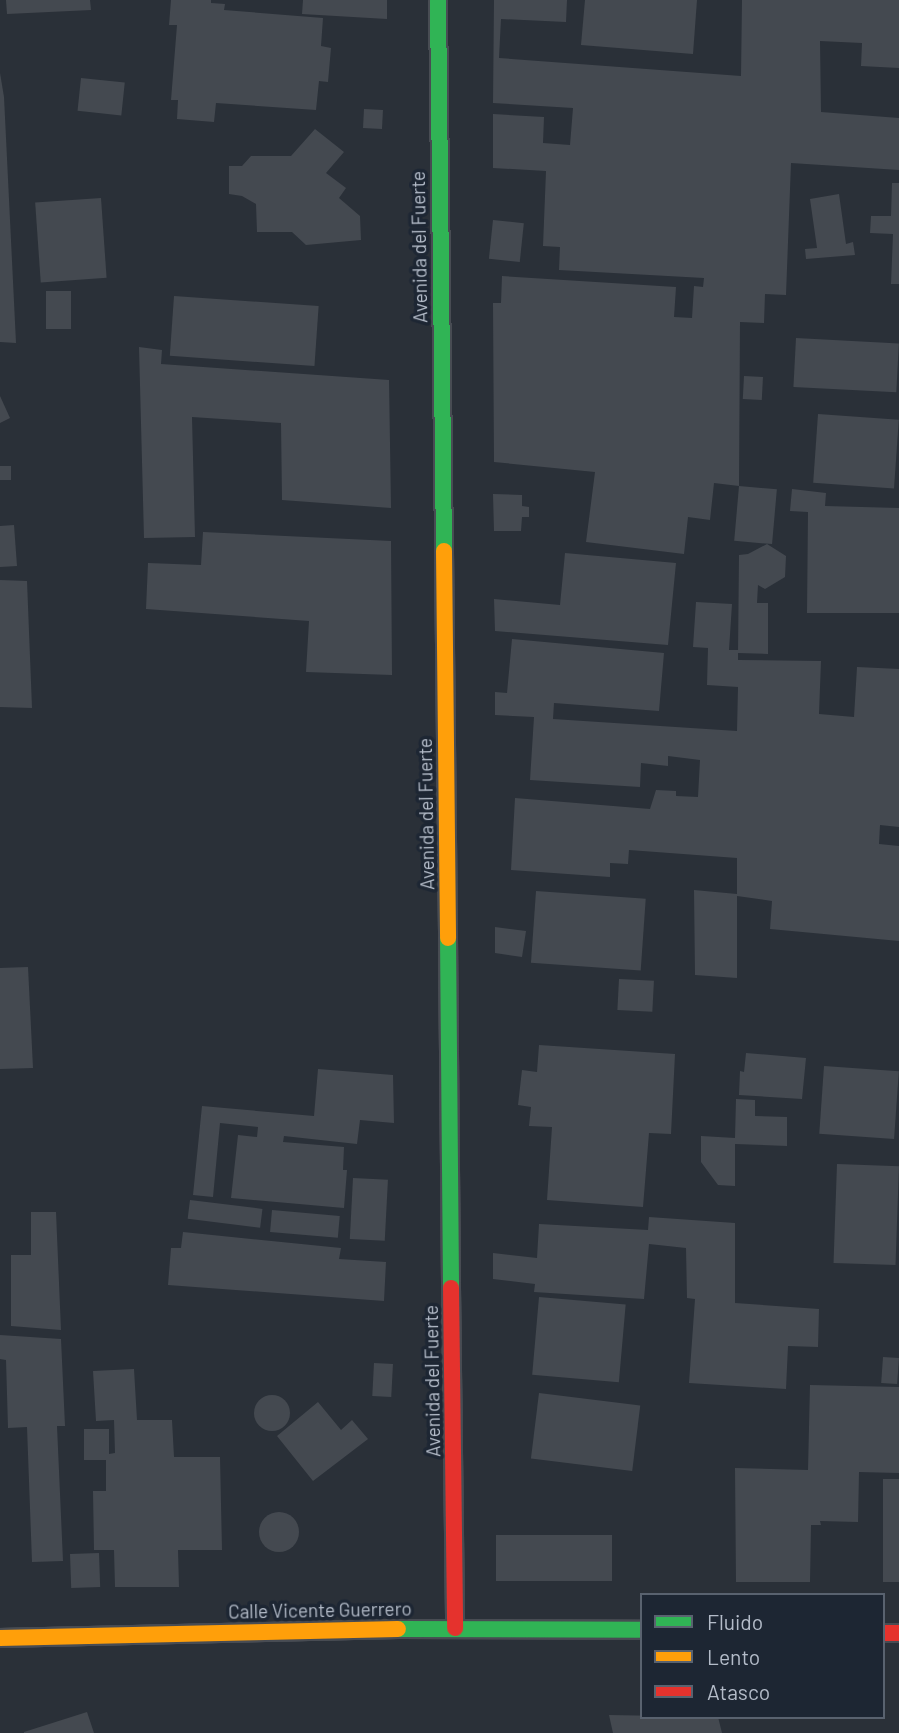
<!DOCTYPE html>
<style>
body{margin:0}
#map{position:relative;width:899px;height:1733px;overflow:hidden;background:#2a3038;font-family:Barlow,sans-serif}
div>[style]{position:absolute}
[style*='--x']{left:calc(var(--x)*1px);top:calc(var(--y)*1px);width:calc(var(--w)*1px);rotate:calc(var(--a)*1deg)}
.building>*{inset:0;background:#444950;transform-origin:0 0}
.round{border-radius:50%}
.roads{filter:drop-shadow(2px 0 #484c53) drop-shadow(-2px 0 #484c53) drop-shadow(0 2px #484c53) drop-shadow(0 -2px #484c53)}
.fast>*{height:16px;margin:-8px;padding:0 8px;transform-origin:8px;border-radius:8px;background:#30b455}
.slow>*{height:16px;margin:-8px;padding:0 8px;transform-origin:8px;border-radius:8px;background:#ff9f0a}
.jam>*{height:16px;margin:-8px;padding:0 8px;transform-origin:8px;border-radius:8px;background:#e5322d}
span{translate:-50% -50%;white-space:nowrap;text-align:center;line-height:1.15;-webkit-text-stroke:7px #1d2633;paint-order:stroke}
.street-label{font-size:19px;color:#b4bcc9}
.legend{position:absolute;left:640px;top:1593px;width:245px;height:126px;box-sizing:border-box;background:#1d2633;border:2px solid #59626f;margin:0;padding:9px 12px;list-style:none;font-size:21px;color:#b4bcc9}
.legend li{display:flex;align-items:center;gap:14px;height:35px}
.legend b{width:35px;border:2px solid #59626f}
</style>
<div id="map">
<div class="building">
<i style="clip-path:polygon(6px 0,90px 0,91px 10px,7px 14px)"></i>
<i style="clip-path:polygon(171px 0,211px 0,211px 3px,225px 4px,224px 10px,323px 18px,321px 46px,331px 48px,328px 82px,319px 81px,316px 110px,216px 103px,214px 122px,177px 119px,178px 100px,171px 100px,177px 25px,169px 25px)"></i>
<i style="clip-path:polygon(303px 0,387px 0,387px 19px,302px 14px)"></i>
<i style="clip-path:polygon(494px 0,567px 0,566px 22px,501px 19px,499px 58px,741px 76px,742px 0,899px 0,899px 68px,861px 66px,862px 43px,820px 41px,821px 112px,899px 118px,899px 170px,791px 163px,786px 295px,765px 294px,764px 323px,740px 322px,739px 486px,714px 483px,710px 520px,688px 517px,684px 554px,586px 542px,595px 472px,494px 462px,493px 303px,501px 303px,502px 276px,676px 287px,674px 317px,692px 318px,694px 286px,703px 287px,704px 278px,559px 270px,560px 247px,543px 246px,546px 171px,493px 168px,493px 114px,544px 117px,543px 143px,570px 145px,573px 108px,493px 103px)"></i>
<i style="clip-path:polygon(585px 0,697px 0,693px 54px,581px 45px)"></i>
<i style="clip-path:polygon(0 73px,4px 97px,16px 343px,0 342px)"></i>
<i style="left:81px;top:78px;width:44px;height:33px;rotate:6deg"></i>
<i style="left:364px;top:109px;width:19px;height:19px;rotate:3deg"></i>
<i style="clip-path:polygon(315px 129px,344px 152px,326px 173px,346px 188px,339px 198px,360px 216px,361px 240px,306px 245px,292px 232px,257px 232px,256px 204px,242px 196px,229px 194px,229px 166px,242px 166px,251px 156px,291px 156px)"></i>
<i style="clip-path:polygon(892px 183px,899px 183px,899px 284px,891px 284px,893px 234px,870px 233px,871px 216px,891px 216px)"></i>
<i style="clip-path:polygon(839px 194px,846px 244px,853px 242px,855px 255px,806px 259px,805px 249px,817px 248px,810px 199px)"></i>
<i style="left:101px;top:198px;width:80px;height:66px;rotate:86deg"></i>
<i style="left:493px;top:220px;width:31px;height:39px;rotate:6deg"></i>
<i style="left:46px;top:291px;width:25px;height:38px"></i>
<i style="left:174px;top:296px;width:145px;height:60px;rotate:4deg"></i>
<i style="left:796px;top:338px;width:103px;height:49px;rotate:3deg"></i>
<i style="clip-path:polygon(139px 347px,162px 350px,161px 364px,389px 380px,391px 508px,282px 500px,281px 423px,192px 417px,195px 537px,144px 538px)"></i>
<i style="left:744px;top:376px;width:19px;height:23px;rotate:3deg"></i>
<i style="clip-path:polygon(0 396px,10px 418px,0 423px)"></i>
<i style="left:818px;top:414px;width:81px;height:69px;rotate:4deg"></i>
<i style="left:0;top:466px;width:11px;height:14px"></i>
<i style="left:739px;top:486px;width:38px;height:55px;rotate:5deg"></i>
<i style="clip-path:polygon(792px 489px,826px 493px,825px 506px,899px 508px,899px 613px,807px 613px,808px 512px,790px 511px)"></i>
<i style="clip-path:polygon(493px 494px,522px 495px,522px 506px,529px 507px,529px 517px,522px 517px,521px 531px,494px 531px)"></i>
<i style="clip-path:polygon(14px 525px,17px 566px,0 567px,0 526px)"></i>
<i style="clip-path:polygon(203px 532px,391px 541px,392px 675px,306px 672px,309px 621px,146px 609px,148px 563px,201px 565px)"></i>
<i style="clip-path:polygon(767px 544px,786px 556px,785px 577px,765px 589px,758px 585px,757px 603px,768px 603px,768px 654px,738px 653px,739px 555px,748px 554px)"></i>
<i style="clip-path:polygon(565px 553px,676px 563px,668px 645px,495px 631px,494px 599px,560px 605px)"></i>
<i style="clip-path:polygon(0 580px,27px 581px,32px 708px,0 707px)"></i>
<i style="clip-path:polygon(696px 602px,732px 604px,729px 650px,738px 650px,738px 660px,821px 661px,819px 714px,854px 717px,857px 667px,899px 669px,899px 827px,880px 825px,879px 844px,899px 846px,899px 941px,770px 929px,772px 901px,737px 896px,737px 978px,695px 975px,694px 890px,737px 894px,737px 858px,629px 850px,628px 864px,610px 863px,610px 877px,511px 870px,515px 798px,650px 809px,656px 790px,676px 791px,676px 796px,698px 797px,700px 760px,668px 756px,668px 766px,641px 763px,640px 787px,530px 780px,534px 717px,495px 715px,495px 692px,507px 693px,512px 639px,664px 653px,659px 711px,554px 703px,553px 719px,737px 731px,738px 687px,707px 685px,708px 648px,693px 647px)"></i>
<i style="left:536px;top:891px;width:110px;height:72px;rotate:4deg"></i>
<i style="clip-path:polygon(495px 927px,526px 931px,522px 957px,495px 953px)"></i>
<i style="clip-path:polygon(28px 967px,33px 1068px,0 1069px,0 968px)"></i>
<i style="left:619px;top:979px;width:35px;height:31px;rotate:3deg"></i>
<i style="clip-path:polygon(539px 1045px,675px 1054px,671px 1134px,649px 1133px,643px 1207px,547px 1200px,552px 1127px,529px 1126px,531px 1107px,518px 1105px,522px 1070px,537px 1072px)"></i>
<i style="clip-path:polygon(746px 1053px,806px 1058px,802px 1099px,739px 1095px,740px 1071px,744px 1072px)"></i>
<i style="left:824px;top:1066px;width:75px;height:68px;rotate:4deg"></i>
<i style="clip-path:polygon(318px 1069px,393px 1075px,394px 1123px,360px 1120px,357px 1144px,284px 1136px,283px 1142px,344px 1147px,343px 1170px,347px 1170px,344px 1208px,231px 1198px,238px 1135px,257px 1137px,258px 1127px,220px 1123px,213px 1197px,193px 1195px,202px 1106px,314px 1116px)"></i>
<i style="clip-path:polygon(736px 1099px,755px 1100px,755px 1116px,787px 1117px,787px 1146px,735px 1144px,735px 1186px,718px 1185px,701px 1162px,701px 1136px,735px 1138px)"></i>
<i style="left:837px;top:1164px;width:62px;height:99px;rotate:2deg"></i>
<i style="left:353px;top:1178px;width:35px;height:61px;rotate:3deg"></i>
<i style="left:190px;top:1200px;width:73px;height:19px;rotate:7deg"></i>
<i style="left:272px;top:1210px;width:68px;height:22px;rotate:5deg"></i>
<i style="clip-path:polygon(31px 1212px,56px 1212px,61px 1330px,11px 1326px,11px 1255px,31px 1255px)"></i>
<i style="clip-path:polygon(649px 1217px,735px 1223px,735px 1303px,819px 1309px,818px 1347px,788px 1346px,786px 1389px,689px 1383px,695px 1299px,687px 1298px,686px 1248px,649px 1244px,644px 1299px,534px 1292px,535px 1284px,493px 1279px,493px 1253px,537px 1258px,539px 1224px,648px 1230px)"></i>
<i style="clip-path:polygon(183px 1232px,341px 1248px,339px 1259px,386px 1262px,384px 1301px,168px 1285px,171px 1248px,181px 1248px)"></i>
<i style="left:539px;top:1297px;width:87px;height:78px;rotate:5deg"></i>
<i style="clip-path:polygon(0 1335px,61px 1339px,65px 1426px,57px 1426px,63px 1561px,32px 1562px,27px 1427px,8px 1428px,6px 1360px,0 1359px)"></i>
<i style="left:883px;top:1357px;width:16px;height:26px;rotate:4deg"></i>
<i style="left:374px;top:1363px;width:19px;height:33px;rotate:3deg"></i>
<i style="clip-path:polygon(134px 1369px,137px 1420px,172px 1420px,174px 1457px,220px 1457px,222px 1550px,178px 1550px,179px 1587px,115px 1587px,114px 1550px,94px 1550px,93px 1491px,106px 1491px,106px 1460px,84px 1460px,84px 1429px,109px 1429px,109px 1454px,115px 1453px,114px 1420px,96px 1421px,93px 1371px)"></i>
<i style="clip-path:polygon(810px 1385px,899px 1387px,899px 1473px,859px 1472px,858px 1522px,820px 1521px,821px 1525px,811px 1525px,810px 1582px,736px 1582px,735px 1468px,808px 1470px)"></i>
<i style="left:539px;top:1393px;width:102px;height:66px;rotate:7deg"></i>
<i class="round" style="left:254px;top:1395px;width:36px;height:36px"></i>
<i style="clip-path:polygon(318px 1402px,341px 1430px,352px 1420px,368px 1439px,313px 1481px,277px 1436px)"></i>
<i style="left:883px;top:1479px;width:16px;height:103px"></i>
<i class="round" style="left:259px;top:1512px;width:40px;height:40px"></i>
<i style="left:496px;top:1535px;width:116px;height:46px"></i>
<i style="left:99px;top:1553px;width:34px;height:29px;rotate:88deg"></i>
<i style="clip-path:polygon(87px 1712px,94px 1733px,24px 1733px,24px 1732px)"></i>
<i style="clip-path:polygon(609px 1715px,718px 1717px,722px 1733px,613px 1733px)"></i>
</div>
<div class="roads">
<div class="fast">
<i style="--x:438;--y:0;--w:551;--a:89.38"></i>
<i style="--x:448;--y:938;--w:350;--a:89.5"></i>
<i style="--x:398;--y:1629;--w:244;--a:0.2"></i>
</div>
<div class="slow">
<i style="--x:444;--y:551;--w:387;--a:89.4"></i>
<i style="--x:0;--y:1638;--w:398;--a:-1.3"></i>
</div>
<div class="jam">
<i style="--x:451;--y:1288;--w:340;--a:89.3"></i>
<i style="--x:883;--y:1633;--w:16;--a:0"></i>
</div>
</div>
<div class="street-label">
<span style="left:419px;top:247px;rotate:-91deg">Avenida del Fuerte</span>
<span style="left:426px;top:814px;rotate:-91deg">Avenida del Fuerte</span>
<span style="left:432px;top:1381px;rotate:-91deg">Avenida del Fuerte</span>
<span style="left:320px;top:1610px;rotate:-1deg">Calle Vicente Guerrero</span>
</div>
<ul class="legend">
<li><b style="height:9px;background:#30b455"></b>Fluido</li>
<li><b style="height:9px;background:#ff9f0a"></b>Lento</li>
<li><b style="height:9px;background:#e5322d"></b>Atasco</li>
</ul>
</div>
